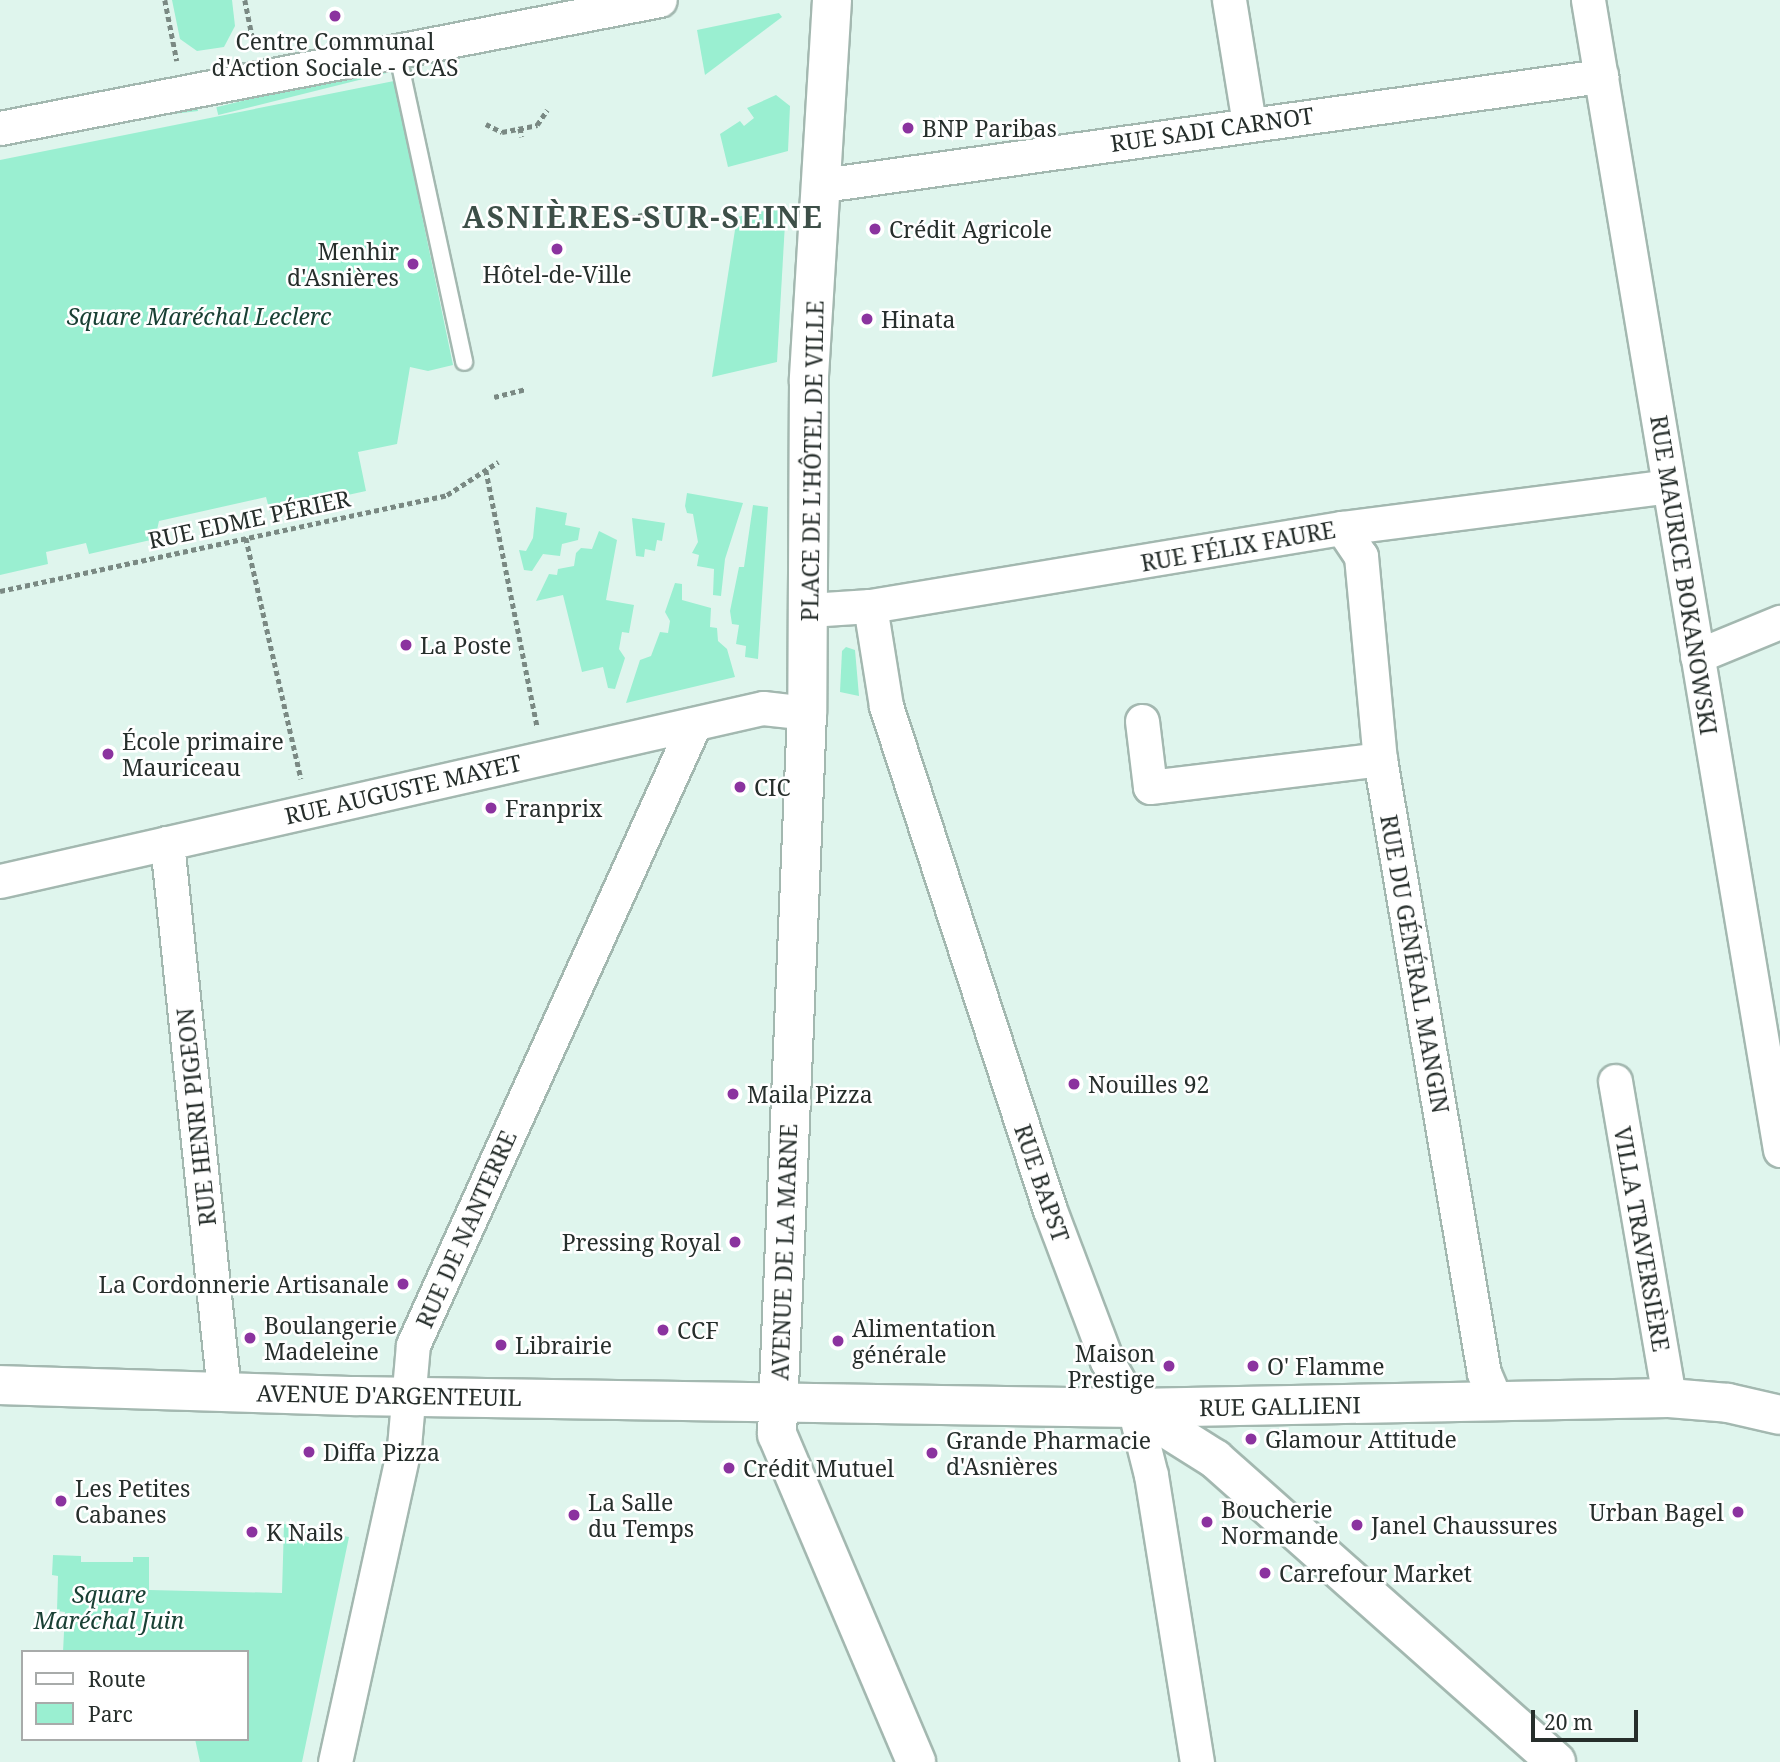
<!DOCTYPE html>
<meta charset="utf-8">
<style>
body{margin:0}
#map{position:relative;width:1780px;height:1762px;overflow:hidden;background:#dff5ed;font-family:"Noto Serif",serif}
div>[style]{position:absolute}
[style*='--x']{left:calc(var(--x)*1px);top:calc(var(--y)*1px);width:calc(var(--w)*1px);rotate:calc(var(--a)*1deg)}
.green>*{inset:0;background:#9aefd1;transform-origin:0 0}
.path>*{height:4.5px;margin-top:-2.25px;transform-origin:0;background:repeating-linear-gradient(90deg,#7a8983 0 5px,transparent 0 8.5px)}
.roads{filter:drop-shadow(2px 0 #a3b8b0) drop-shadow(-2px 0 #a3b8b0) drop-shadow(0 2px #a3b8b0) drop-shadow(0 -2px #a3b8b0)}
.service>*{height:16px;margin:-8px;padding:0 8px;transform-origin:8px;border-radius:8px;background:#fff}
.minor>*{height:33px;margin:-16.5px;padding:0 16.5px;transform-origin:16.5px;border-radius:16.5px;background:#fff}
.secondary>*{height:38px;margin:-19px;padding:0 19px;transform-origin:19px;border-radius:19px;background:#fff}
.dots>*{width:19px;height:19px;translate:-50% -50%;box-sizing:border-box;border:4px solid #fff;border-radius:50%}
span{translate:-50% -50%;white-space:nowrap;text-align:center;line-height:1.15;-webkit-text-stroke:5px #fff;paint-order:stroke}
.poi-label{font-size:23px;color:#262e2b}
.left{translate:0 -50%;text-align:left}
.right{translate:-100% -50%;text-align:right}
.street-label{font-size:23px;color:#262e2b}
.park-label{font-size:23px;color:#194034;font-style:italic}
.district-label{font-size:30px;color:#3d4f48;font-weight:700;letter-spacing:2px}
.legend{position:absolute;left:21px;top:1650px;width:228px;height:91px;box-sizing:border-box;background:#fff;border:2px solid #a8abaa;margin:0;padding:9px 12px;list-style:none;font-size:21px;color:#262e2b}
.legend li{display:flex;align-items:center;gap:14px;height:35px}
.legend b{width:35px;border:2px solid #a8abaa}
.scale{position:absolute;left:1531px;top:1710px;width:107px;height:32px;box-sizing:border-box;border:4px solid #262e2b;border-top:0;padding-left:9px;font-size:21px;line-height:24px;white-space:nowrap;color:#262e2b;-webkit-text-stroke:5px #fff;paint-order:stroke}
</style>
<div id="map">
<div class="green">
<i style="clip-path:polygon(172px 0,232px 0,235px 26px,224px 47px,197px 51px,180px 39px)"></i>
<i style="clip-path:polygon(779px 13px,782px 17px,705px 75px,697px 30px)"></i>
<i style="left:390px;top:64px;width:8px;height:179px;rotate:76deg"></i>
<i style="clip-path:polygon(394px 81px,453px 365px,428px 371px,410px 367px,397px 444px,358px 452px,366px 491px,270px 512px,266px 497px,159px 521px,155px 539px,89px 554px,86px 543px,46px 552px,48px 564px,0 575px,0 160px)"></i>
<i style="clip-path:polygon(776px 95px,790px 106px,788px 151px,728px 167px,720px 134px,740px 121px,744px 126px,754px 118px,747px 108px)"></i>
<i style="left:197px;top:103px;width:8px;height:201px;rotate:83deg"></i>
<i style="clip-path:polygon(786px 206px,777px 362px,712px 377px,737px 217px)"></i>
<i style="clip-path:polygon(687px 493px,743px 503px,725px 559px,721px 596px,713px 595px,714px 569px,697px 566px,699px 555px,692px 553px,698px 542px,693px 514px,687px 513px,685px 506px)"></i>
<i style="clip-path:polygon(753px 505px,768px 507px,758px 659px,745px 657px,746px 646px,736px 644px,739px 625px,732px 624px,730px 611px,739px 567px,744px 567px)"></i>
<i style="clip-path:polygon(536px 507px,567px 513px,565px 525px,580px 528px,578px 540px,562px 544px,560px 556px,543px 554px,532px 571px,524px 570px,519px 550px,526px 551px,533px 538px)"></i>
<i style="clip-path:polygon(632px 518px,665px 523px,662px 541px,657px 540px,655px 551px,645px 549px,644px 557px,636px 556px)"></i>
<i style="clip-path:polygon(599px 531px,617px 540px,606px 600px,634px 605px,629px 633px,622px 632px,619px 649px,625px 658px,615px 689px,608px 688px,603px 667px,582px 672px,563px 595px,536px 601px,549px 574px,557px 575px,558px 569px,574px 566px,576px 553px,581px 548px,592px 549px)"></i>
<i style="clip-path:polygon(675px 583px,682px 584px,682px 600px,711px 608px,710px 627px,717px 628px,718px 641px,727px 649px,735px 677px,626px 703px,640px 660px,651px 656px,660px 632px,668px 633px,670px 621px,665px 612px)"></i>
<i style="clip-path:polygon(846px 647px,855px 650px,859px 696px,840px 692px,842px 651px)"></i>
<i style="clip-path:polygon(284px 1524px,349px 1537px,302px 1762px,200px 1762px,195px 1739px,247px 1739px,247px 1652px,63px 1652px,65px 1612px,57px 1611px,58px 1576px,52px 1575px,53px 1555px,81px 1556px,81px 1562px,133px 1562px,133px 1557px,149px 1557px,149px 1590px,282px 1593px)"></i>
</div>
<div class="path">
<i style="--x:165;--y:0;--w:62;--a:78.9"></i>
<i style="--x:245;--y:0;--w:46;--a:78.7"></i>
<i style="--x:486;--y:124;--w:18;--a:27"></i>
<i style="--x:502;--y:132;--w:36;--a:-11"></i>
<i style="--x:537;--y:125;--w:18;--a:-56"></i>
<i style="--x:520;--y:128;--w:9;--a:77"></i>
<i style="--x:622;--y:220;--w:49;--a:-14.3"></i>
<i style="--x:494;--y:397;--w:33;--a:-14"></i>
<i style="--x:486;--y:470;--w:261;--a:78.7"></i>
<i style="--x:246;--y:538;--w:247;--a:77.1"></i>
<i style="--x:0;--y:591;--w:457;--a:-12.1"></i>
<i style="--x:447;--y:495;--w:61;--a:-32.9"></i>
</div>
<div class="roads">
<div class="service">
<i style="--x:397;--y:51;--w:318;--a:77.8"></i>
</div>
<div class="minor">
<i style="--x:1229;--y:0;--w:125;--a:80.8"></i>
<i style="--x:1588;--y:0;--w:1166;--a:80.52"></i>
<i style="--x:0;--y:128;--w:672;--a:-10.98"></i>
<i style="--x:823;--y:185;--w:786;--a:-7.98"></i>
<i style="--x:1342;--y:528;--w:34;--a:56"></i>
<i style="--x:1361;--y:556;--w:204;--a:84.7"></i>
<i style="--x:1380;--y:759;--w:623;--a:80.39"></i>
<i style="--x:1484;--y:1373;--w:30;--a:67"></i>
<i style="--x:870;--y:606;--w:101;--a:80.9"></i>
<i style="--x:886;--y:706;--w:530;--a:71.98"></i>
<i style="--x:1050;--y:1210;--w:161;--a:69.3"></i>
<i style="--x:1107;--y:1361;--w:54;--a:60.1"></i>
<i style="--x:1134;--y:1408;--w:69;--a:75.8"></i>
<i style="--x:1151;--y:1475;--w:291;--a:80.9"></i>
<i style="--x:809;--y:610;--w:61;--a:-3.8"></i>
<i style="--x:870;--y:606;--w:478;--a:-9.4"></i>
<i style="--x:1342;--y:528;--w:329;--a:-7.3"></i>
<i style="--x:1697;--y:656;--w:90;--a:-22.3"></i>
<i style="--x:1142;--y:721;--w:66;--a:83.1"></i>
<i style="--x:1150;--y:787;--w:232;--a:-6.9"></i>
<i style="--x:167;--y:843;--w:552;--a:84.07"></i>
<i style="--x:0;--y:881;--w:782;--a:-12.78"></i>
<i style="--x:763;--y:708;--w:44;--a:6.5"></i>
<i style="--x:1615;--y:1081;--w:322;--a:80.3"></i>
<i style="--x:335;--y:1762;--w:322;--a:-77.6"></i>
<i style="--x:404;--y:1447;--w:102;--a:-85"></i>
<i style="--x:413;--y:1345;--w:681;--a:-65.62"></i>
</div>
<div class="secondary">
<i style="--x:832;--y:0;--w:382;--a:93.5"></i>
<i style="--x:809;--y:381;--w:332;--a:90.3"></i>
<i style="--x:807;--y:713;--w:722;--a:92.38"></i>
<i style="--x:777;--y:1434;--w:356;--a:67"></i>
<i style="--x:0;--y:1385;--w:355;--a:1.8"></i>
<i style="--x:355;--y:1396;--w:779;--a:0.88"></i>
<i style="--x:1134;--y:1408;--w:535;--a:-1.07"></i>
<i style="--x:1669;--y:1398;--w:59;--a:4.8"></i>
<i style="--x:1728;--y:1403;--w:53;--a:13"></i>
<i style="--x:1134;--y:1408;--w:96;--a:32.2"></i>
<i style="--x:1215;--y:1459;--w:456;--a:41.6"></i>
</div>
</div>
<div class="dots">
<i style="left:335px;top:16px;background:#8b339f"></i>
<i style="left:908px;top:128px;background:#8b339f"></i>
<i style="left:875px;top:229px;background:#8b339f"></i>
<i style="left:557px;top:249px;background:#8b339f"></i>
<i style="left:413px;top:264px;background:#8b339f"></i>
<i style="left:867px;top:319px;background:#8b339f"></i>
<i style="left:406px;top:645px;background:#8b339f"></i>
<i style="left:108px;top:754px;background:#8b339f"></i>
<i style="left:740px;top:787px;background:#8b339f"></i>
<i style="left:491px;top:808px;background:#8b339f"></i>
<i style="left:1074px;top:1084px;background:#8b339f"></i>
<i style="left:733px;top:1094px;background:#8b339f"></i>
<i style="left:735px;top:1242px;background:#8b339f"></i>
<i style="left:403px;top:1284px;background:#8b339f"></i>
<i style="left:663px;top:1330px;background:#8b339f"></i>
<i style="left:250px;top:1338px;background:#8b339f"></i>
<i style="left:838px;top:1341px;background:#8b339f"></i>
<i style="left:501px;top:1345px;background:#8b339f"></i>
<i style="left:1169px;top:1366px;background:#8b339f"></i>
<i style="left:1253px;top:1366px;background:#8b339f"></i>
<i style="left:1251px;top:1439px;background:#8b339f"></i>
<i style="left:309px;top:1452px;background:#8b339f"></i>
<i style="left:932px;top:1453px;background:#8b339f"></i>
<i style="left:729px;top:1468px;background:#8b339f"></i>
<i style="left:61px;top:1501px;background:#8b339f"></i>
<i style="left:1738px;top:1512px;background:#8b339f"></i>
<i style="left:574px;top:1515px;background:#8b339f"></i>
<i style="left:1207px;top:1522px;background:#8b339f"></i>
<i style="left:1357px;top:1525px;background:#8b339f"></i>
<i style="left:252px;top:1532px;background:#8b339f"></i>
<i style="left:1265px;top:1573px;background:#8b339f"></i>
</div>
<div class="poi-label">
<span style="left:335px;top:54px">Centre Communal<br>d'Action Sociale - CCAS</span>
<span class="left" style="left:922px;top:128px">BNP Paribas</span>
<span class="left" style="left:889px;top:229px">Crédit Agricole</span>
<span class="right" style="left:399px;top:264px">Menhir<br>d'Asnières</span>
<span style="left:557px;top:274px">Hôtel-de-Ville</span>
<span class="left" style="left:881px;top:319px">Hinata</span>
<span class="left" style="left:420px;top:645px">La Poste</span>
<span class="left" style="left:122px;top:754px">École primaire<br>Mauriceau</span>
<span class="left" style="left:754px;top:787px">CIC</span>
<span class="left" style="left:505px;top:808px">Franprix</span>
<span class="left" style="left:1088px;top:1084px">Nouilles 92</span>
<span class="left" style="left:747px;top:1094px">Maila Pizza</span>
<span class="right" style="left:721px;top:1242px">Pressing Royal</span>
<span class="right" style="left:389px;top:1284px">La Cordonnerie Artisanale</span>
<span class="left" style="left:264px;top:1338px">Boulangerie<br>Madeleine</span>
<span class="left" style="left:852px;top:1341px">Alimentation<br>générale</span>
<span class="left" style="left:677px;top:1330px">CCF</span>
<span class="left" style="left:515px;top:1345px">Librairie</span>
<span class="right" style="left:1155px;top:1366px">Maison<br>Prestige</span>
<span class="left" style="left:1267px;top:1366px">O' Flamme</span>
<span class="left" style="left:1265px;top:1439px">Glamour Attitude</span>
<span class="left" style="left:946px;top:1453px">Grande Pharmacie<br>d'Asnières</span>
<span class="left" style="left:323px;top:1452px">Diffa Pizza</span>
<span class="left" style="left:743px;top:1468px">Crédit Mutuel</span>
<span class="left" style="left:75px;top:1501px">Les Petites<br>Cabanes</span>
<span class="left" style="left:588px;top:1515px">La Salle<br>du Temps</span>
<span class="left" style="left:1221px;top:1522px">Boucherie<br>Normande</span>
<span class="right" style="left:1724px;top:1512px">Urban Bagel</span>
<span class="left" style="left:1371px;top:1525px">Janel Chaussures</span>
<span class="left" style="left:266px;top:1532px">K Nails</span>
<span class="left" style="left:1279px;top:1573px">Carrefour Market</span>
</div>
<div class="street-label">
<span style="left:1212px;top:129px;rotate:-8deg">RUE SADI CARNOT</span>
<span style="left:812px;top:461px;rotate:-89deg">PLACE DE L'HÔTEL DE VILLE</span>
<span style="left:249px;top:519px;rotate:-12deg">RUE EDME PÉRIER</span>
<span style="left:1238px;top:546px;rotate:-10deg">RUE FÉLIX FAURE</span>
<span style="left:1684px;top:575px;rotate:81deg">RUE MAURICE BOKANOWSKI</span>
<span style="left:403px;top:789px;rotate:-13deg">RUE AUGUSTE MAYET</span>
<span style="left:1415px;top:964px;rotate:80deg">RUE DU GÉNÉRAL MANGIN</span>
<span style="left:196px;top:1117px;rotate:-96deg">RUE HENRI PIGEON</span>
<span style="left:1042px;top:1183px;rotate:71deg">RUE BAPST</span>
<span style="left:466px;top:1229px;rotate:-66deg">RUE DE NANTERRE</span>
<span style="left:1642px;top:1239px;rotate:80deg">VILLA TRAVERSIÈRE</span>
<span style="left:784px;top:1252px;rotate:-88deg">AVENUE DE LA MARNE</span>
<span style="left:389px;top:1395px;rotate:1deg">AVENUE D'ARGENTEUIL</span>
<span style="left:1280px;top:1406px;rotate:-1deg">RUE GALLIENI</span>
</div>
<div class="park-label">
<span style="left:199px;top:316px">Square Maréchal Leclerc</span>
<span style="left:109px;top:1607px">Square<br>Maréchal Juin</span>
</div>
<div class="district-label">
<span style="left:643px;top:217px">ASNIÈRES-SUR-SEINE</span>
</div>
<ul class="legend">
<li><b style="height:9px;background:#fff"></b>Route</li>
<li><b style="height:19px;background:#9aefd1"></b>Parc</li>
</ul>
<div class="scale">20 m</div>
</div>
